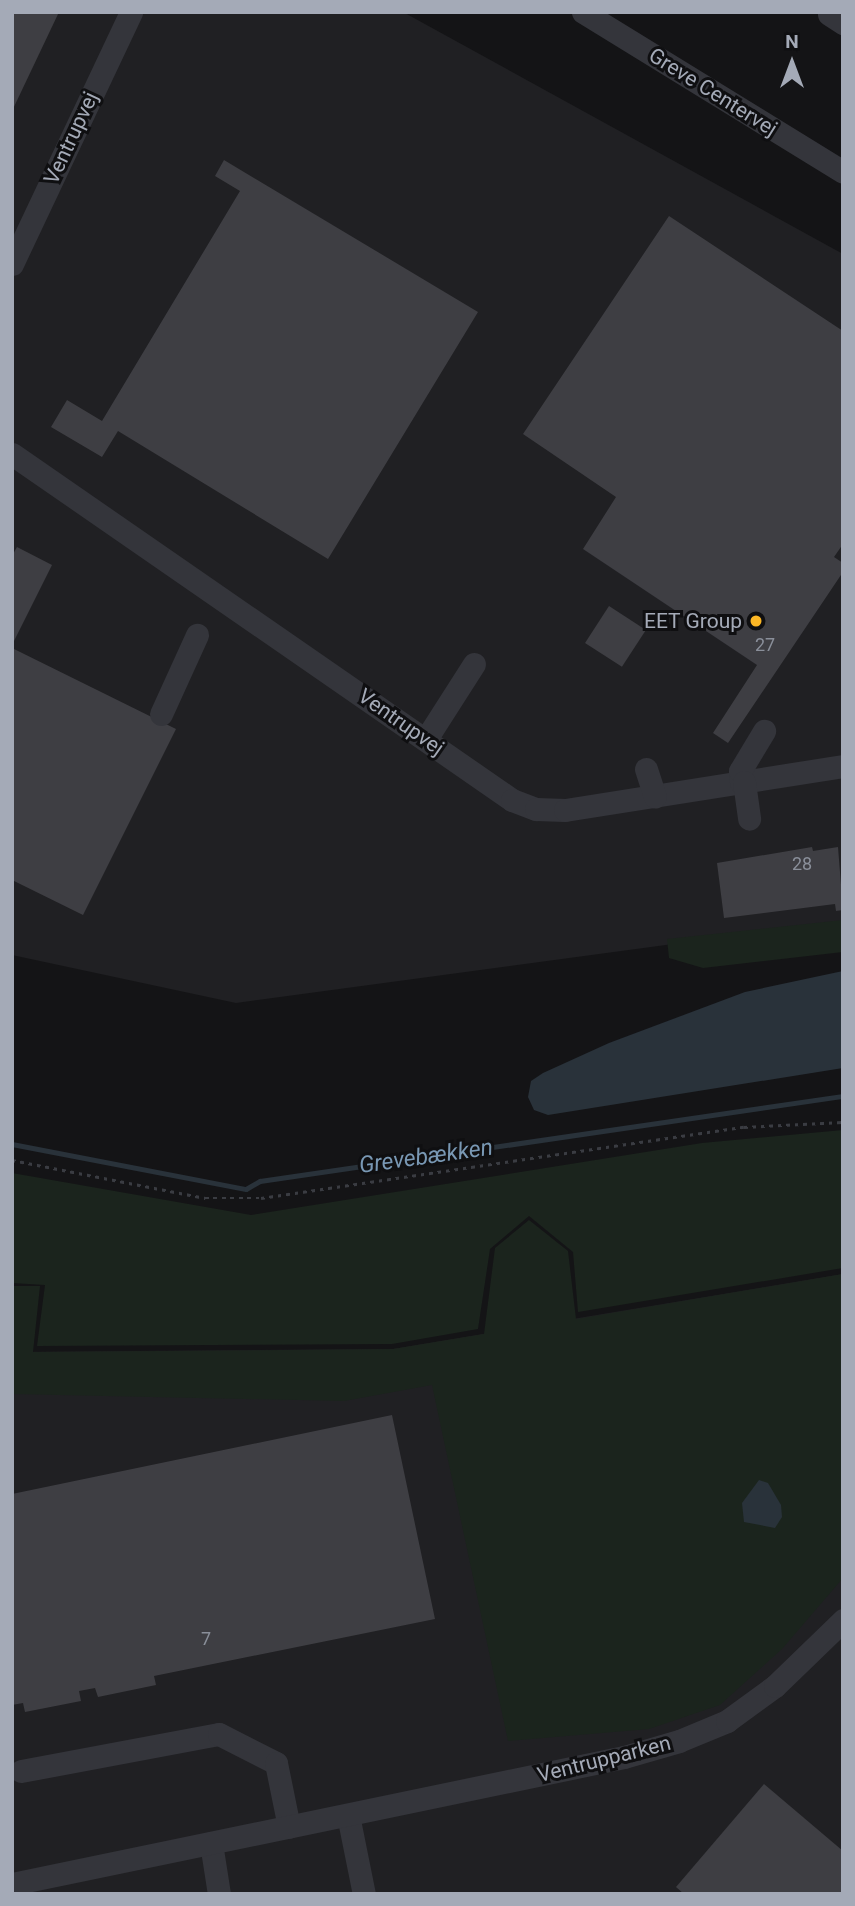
<!DOCTYPE html>
<meta charset="utf-8">
<style>
body{margin:0}
#map{position:relative;width:855px;height:1906px;overflow:hidden;background:#141416;font-family:Roboto,sans-serif}
div>[style]{position:absolute}
[style*='--x']{left:calc(var(--x)*1px);top:calc(var(--y)*1px);width:calc(var(--w)*1px);rotate:calc(var(--a)*1deg)}
.built>*{inset:0;background:#202023}
.green>*{inset:0;background:#1b241d}
.water>*{inset:0;background:#29323a}
.stream>*{height:4.5px;margin:-2.25px;padding:0 2.25px;transform-origin:2.25px;border-radius:2.25px;background:#29323a}
.building>*{inset:0;background:#3e3e43;transform-origin:0 0}
.path>*{height:2.5px;margin-top:-1.25px;transform-origin:0;background:repeating-linear-gradient(90deg,#3a3c42 0 3.5px,transparent 0 8.5px)}
.minor>*{height:23px;margin:-11.5px;padding:0 11.5px;transform-origin:11.5px;border-radius:11.5px;background:#34353b}
.dots>*{width:19px;height:19px;translate:-50% -50%;box-sizing:border-box;border:4px solid #0f0f11;border-radius:50%}
span{translate:-50% -50%;white-space:nowrap;text-align:center;line-height:1.15;-webkit-text-stroke:6px #0f0f11;paint-order:stroke}
.number-label{font-size:18px;color:#8a8f9a}
.number-label span{-webkit-text-stroke-width:0}
.street-label{font-size:21px;color:#a4aab7}
.poi-label{font-size:21px;color:#a4aab7}
.right{translate:-100% -50%;text-align:right}
.water-label{font-size:23px;color:#7998b4;font-style:italic}
.frame{position:absolute;inset:0;border:14px solid #a4aab7;pointer-events:none}
.north{position:absolute;left:757px;top:28px;width:70px;height:70px;-webkit-text-stroke:5px #0f0f11;paint-order:stroke;rotate:0deg;font-size:19px;font-weight:700;line-height:28px;text-align:center;color:#a4aab7}
.north::after{content:'';display:block;margin:auto;width:24px;height:32px;background:#a4aab7;clip-path:polygon(50% 0,100% 100%,50% 72%,0 100%)}
</style>
<div id="map">
<div class="built">
<i style="clip-path:polygon(12px 12px,403px 12px,843px 254px,843px 921px,236px 1003px,12px 955px)"></i>
<i style="clip-path:polygon(843px 1274px,843px 1894px,12px 1894px,12px 1352px,393px 1349px)"></i>
</div>
<div class="green">
<i style="clip-path:polygon(843px 920px,843px 952px,703px 968px,669px 958px,667px 939px)"></i>
<i style="clip-path:polygon(843px 1130px,843px 1268px,578px 1312px,573px 1252px,529px 1216px,490px 1249px,478px 1329px,392px 1344px,37px 1346px,45px 1285px,12px 1283px,12px 1173px,251px 1215px,702px 1143px)"></i>
<i style="clip-path:polygon(529px 1220px,568px 1251px,576px 1319px,843px 1274px,843px 1578px,782px 1649px,720px 1705px,649px 1729px,508px 1741px,432px 1385px,344px 1401px,12px 1394px,12px 1286px,40px 1286px,33px 1352px,393px 1349px,484px 1334px,495px 1248px)"></i>
</div>
<div class="water">
<i style="clip-path:polygon(843px 971px,843px 1068px,548px 1115px,534px 1110px,528px 1097px,531px 1081px,543px 1073px,609px 1043px,745px 992px)"></i>
<i style="clip-path:polygon(759px 1480px,768px 1483px,781px 1505px,782px 1517px,775px 1528px,744px 1522px,742px 1503px)"></i>
</div>
<div class="stream">
<i style="--x:12;--y:1144;--w:238;--a:10.9"></i>
<i style="--x:246;--y:1189;--w:16;--a:-30"></i>
<i style="--x:260;--y:1181;--w:589;--a:-8.3"></i>
</div>
<div class="building">
<i style="clip-path:polygon(12px 12px,59px 12px,12px 111px)"></i>
<i style="clip-path:polygon(224px 160px,478px 312px,328px 559px,118px 431px,102px 457px,51px 427px,67px 400px,102px 421px,240px 191px,215px 176px)"></i>
<i style="clip-path:polygon(669px 216px,843px 331px,843px 544px,834px 557px,843px 563px,843px 572px,728px 743px,713px 733px,757px 665px,583px 549px,616px 497px,523px 434px)"></i>
<i style="clip-path:polygon(17px 547px,52px 565px,12px 645px,12px 556px)"></i>
<i style="left:609px;top:606px;width:44px;height:44px;rotate:33deg"></i>
<i style="clip-path:polygon(12px 648px,176px 729px,83px 915px,12px 880px)"></i>
<i style="clip-path:polygon(812px 847px,813px 851px,838px 847px,843px 910px,836px 911px,835px 904px,724px 918px,717px 863px)"></i>
<i style="clip-path:polygon(392px 1415px,435px 1619px,154px 1676px,156px 1685px,98px 1697px,95px 1688px,79px 1691px,81px 1701px,25px 1712px,23px 1703px,12px 1705px,12px 1494px)"></i>
<i style="clip-path:polygon(764px 1784px,843px 1851px,843px 1894px,684px 1894px,676px 1887px)"></i>
</div>
<div class="path">
<i style="--x:12;--y:1160;--w:197;--a:11.1"></i>
<i style="--x:205;--y:1198;--w:56;--a:0"></i>
<i style="--x:261;--y:1198;--w:488;--a:-8.4"></i>
<i style="--x:744;--y:1127;--w:99;--a:-2.9"></i>
</div>
<div class="minor">
<i style="--x:583;--y:12;--w:305;--a:31.6"></i>
<i style="--x:829;--y:14;--w:17;--a:33"></i>
<i style="--x:12;--y:264;--w:279;--a:-64.7"></i>
<i style="--x:12;--y:454;--w:608;--a:34.68"></i>
<i style="--x:512;--y:800;--w:26;--a:21"></i>
<i style="--x:536;--y:809;--w:29;--a:2"></i>
<i style="--x:565;--y:810;--w:281;--a:-9"></i>
<i style="--x:161;--y:714;--w:87;--a:-65.5"></i>
<i style="--x:426;--y:739;--w:89;--a:-57.4"></i>
<i style="--x:646;--y:769;--w:29;--a:72"></i>
<i style="--x:741;--y:782;--w:11;--a:-95"></i>
<i style="--x:740;--y:771;--w:47;--a:-59"></i>
<i style="--x:744;--y:782;--w:37;--a:82"></i>
<i style="--x:21;--y:1771;--w:201;--a:-10.6"></i>
<i style="--x:219;--y:1734;--w:64;--a:27"></i>
<i style="--x:276;--y:1763;--w:65;--a:78.5"></i>
<i style="--x:348;--y:1815;--w:81;--a:78.6"></i>
<i style="--x:211;--y:1843;--w:52;--a:81.1"></i>
<i style="--x:12;--y:1884;--w:625;--a:-11.72"></i>
<i style="--x:624;--y:1757;--w:57;--a:-16.2"></i>
<i style="--x:679;--y:1741;--w:52;--a:-22.6"></i>
<i style="--x:727;--y:1721;--w:59;--a:-36.1"></i>
<i style="--x:775;--y:1686;--w:95;--a:-44.1"></i>
</div>
<div class="dots">
<i style="left:756px;top:621px;background:#fcb725"></i>
</div>
<div class="number-label">
<span style="left:765px;top:645px">27</span>
<span style="left:802px;top:864px">28</span>
<span style="left:206px;top:1639px">7</span>
</div>
<div class="street-label">
<span style="left:713px;top:92px;rotate:32deg">Greve Centervej</span>
<span style="left:71px;top:138px;rotate:-65deg">Ventrupvej</span>
<span style="left:401px;top:722px;rotate:35deg">Ventrupvej</span>
<span style="left:604px;top:1759px;rotate:-14deg">Ventrupparken</span>
</div>
<div class="poi-label">
<span class="right" style="left:742px;top:621px">EET Group</span>
</div>
<div class="water-label">
<span style="left:426px;top:1157px;rotate:-8deg">Grevebækken</span>
</div>
<div class="frame"></div>
<div class="north">N</div>
</div>
